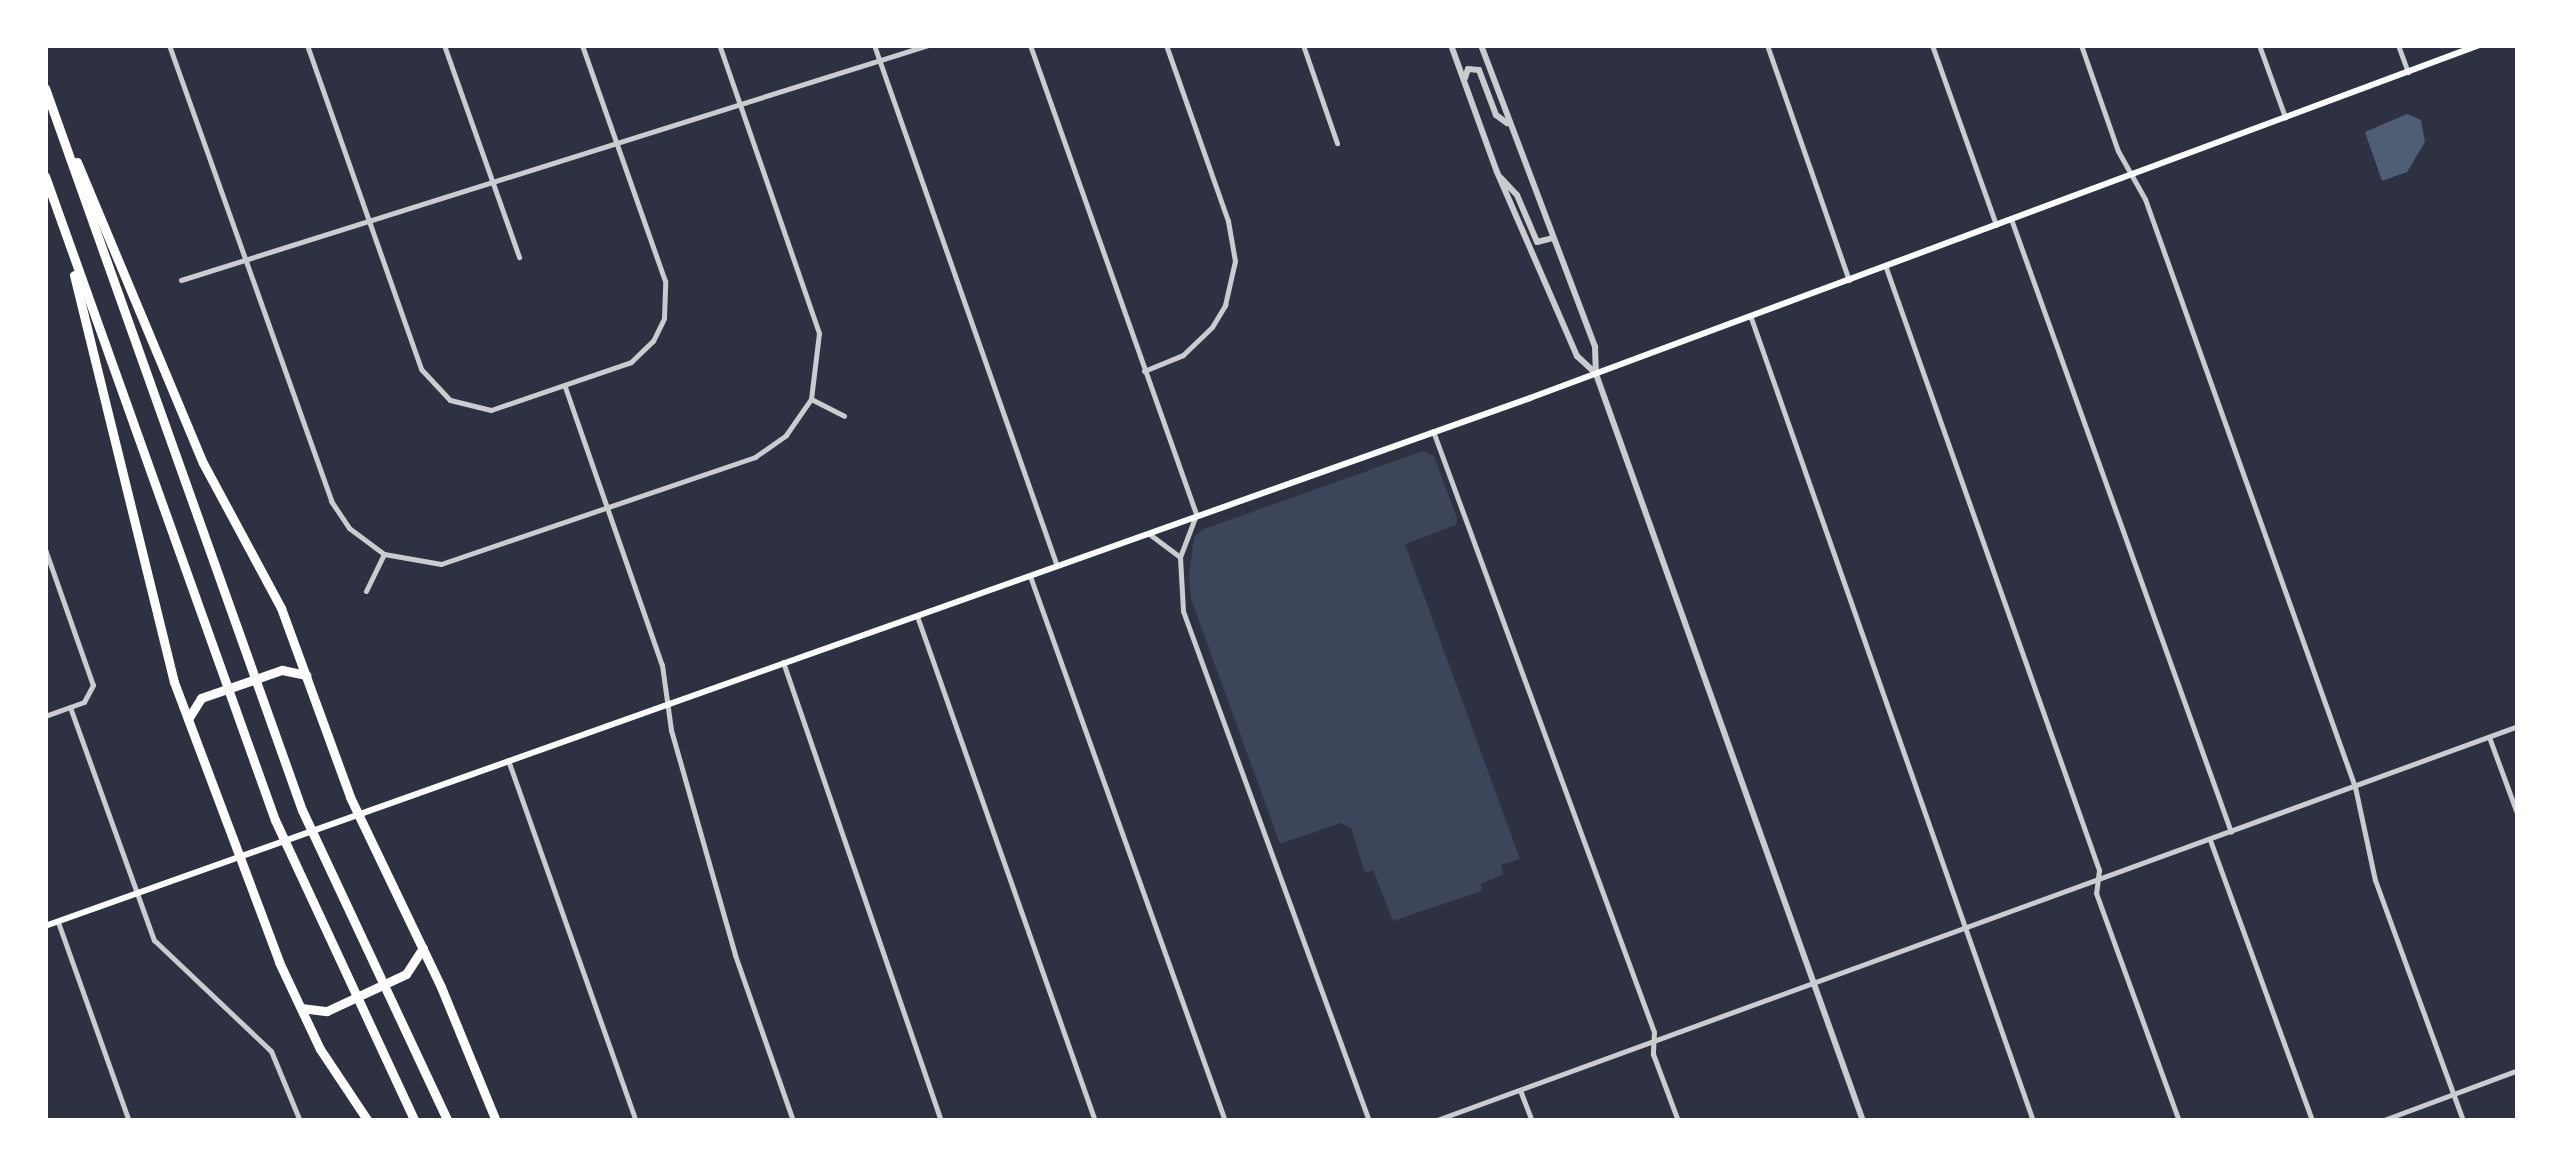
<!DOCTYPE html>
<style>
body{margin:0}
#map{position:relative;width:2563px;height:1166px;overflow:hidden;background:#2d3142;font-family:"Varela Round",sans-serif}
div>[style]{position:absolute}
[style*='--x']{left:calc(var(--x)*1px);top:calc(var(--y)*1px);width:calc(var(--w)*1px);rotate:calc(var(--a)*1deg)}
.green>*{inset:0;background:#3c4559}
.water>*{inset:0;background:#4f5d75}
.minor>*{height:5px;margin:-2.5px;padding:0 2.5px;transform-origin:2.5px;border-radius:2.5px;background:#caccd0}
.tertiary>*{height:6px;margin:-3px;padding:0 3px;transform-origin:3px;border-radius:3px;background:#caccd0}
.secondary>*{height:6px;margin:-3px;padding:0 3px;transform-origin:3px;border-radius:3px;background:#fff}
.motorway>*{height:9px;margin:-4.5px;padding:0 4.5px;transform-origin:4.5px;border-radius:4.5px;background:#fff}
span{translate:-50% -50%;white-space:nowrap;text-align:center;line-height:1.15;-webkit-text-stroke:9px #fff;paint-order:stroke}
.frame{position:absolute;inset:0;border:48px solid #fff;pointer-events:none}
</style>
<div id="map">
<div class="green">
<i style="clip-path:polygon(1423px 451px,1434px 456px,1457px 518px,1456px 525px,1405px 544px,1520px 859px,1501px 865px,1503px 874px,1481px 884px,1482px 891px,1393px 921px,1373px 870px,1365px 873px,1351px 828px,1341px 823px,1280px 844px,1191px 599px,1189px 575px,1194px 537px,1204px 529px)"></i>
</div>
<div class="water">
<i style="clip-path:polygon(2407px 114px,2421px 120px,2425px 142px,2407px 172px,2382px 181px,2365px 132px)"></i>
</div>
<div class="minor">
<i style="--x:169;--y:45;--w:484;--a:70.4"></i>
<i style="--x:331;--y:501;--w:32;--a:56"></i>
<i style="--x:349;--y:528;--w:44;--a:36.6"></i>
<i style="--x:384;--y:554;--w:58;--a:10"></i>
<i style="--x:441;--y:564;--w:332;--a:-18.8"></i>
<i style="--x:755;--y:457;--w:38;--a:-35"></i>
<i style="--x:786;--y:435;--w:44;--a:-55.2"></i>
<i style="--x:811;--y:399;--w:66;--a:-83.1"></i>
<i style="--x:819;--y:333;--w:305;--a:-109.1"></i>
<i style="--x:307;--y:45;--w:343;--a:70.6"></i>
<i style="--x:421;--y:369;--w:42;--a:46.9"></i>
<i style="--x:450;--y:400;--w:42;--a:13.7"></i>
<i style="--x:491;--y:410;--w:148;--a:-18.9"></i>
<i style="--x:631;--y:362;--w:30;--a:-44"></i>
<i style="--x:653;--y:341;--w:25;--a:-64"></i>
<i style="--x:664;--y:318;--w:37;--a:-88"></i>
<i style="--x:665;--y:281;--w:250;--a:-109.4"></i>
<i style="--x:444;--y:45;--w:225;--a:70.5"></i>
<i style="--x:874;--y:45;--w:552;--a:70.65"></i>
<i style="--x:1030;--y:45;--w:498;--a:70.5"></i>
<i style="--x:1196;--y:515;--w:45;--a:110.9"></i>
<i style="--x:1180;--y:557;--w:38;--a:-143"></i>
<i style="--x:1303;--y:45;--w:104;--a:70.9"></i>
<i style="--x:1767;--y:45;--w:249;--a:70.8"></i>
<i style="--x:1932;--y:45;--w:191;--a:70.4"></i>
<i style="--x:2081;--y:45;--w:112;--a:70.8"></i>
<i style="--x:2118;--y:151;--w:55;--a:60.6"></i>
<i style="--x:2145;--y:199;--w:624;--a:70.35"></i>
<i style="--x:2355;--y:787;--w:95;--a:77.9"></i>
<i style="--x:2375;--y:880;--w:257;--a:69.9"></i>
<i style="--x:2259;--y:45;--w:77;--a:70.1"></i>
<i style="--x:2398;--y:45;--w:29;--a:70"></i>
<i style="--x:2011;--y:219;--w:651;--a:70.26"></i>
<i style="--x:1885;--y:265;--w:642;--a:70.52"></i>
<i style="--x:2099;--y:870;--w:23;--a:97"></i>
<i style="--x:2096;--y:893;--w:243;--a:70"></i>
<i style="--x:181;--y:280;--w:783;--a:-17.46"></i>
<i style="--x:1750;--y:315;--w:854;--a:70.65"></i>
<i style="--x:1144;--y:371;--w:42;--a:-22.3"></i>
<i style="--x:1183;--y:355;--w:40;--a:-44"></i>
<i style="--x:1212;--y:327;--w:26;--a:-59"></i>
<i style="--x:1225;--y:305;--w:45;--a:-77.2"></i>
<i style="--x:1235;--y:261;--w:41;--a:-99.9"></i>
<i style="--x:1228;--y:221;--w:187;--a:-109.4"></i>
<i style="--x:565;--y:387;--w:294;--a:70.8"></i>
<i style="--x:662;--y:665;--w:66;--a:82.1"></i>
<i style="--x:671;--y:730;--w:234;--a:74.1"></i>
<i style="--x:735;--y:955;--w:176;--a:70.7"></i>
<i style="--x:811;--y:399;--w:37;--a:27"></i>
<i style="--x:1433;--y:431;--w:640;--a:69.81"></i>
<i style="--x:1654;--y:1032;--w:22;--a:93"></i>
<i style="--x:1653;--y:1054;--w:72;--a:69.5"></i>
<i style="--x:45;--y:549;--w:144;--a:70.6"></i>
<i style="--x:93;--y:685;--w:19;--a:118"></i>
<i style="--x:84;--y:702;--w:41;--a:160.3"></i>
<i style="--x:1180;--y:557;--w:54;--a:86.8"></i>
<i style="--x:1183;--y:611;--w:543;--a:69.96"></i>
<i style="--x:1030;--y:576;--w:579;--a:70.31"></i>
<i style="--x:366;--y:591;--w:41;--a:-64.1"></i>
<i style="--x:917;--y:616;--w:535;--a:70.58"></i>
<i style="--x:783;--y:662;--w:485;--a:71"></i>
<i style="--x:70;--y:707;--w:248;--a:70.2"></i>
<i style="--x:154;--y:940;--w:161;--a:43.5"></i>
<i style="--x:271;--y:1051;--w:76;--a:67.5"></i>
<i style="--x:2489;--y:737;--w:84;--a:69.8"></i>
<i style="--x:508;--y:760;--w:383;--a:70.5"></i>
<i style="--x:2210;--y:840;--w:299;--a:70"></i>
<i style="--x:58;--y:922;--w:211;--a:70.4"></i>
<i style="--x:1520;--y:1090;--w:33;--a:69"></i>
<i style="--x:1434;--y:1121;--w:1154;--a:-20.02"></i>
<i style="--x:2381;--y:1121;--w:146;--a:-20.4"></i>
</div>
<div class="tertiary">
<i style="--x:1451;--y:45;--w:135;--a:70.1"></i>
<i style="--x:1497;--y:172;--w:201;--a:66.5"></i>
<i style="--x:1577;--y:356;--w:25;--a:43"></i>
<i style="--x:1481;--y:45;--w:323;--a:69.3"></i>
<i style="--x:1595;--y:347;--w:27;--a:88"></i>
<i style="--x:1596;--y:374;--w:793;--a:70.33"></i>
<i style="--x:1465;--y:78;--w:9;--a:-72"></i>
<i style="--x:1468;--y:69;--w:11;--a:5"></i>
<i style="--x:1479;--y:70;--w:48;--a:69.3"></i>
<i style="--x:1496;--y:115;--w:14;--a:36"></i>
<i style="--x:1501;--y:178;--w:23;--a:47"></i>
<i style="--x:1517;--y:195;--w:51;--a:66.9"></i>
<i style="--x:1537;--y:242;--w:16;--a:-14"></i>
</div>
<div class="secondary">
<i style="--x:45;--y:926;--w:1576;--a:-19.57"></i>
<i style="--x:1530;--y:398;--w:1013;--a:-20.4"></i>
</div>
<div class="motorway">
<i style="--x:45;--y:88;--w:766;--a:70.41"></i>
<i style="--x:302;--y:810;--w:344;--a:64.9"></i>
<i style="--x:77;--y:162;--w:326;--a:67.3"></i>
<i style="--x:203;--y:463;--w:165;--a:61.7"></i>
<i style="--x:281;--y:608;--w:201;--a:69.9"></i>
<i style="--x:350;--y:797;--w:211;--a:64.4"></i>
<i style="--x:441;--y:987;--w:145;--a:67.7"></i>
<i style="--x:45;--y:176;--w:684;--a:70.35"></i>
<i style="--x:275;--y:820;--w:332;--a:65.1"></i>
<i style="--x:74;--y:275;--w:419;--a:76.2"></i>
<i style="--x:174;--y:682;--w:299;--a:69.4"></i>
<i style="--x:279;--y:962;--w:96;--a:64.8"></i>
<i style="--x:320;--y:1049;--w:87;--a:56.3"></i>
<i style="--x:188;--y:719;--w:25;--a:-58"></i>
<i style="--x:201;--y:698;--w:86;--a:-19.1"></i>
<i style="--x:282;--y:670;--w:25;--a:12"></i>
<i style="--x:301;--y:1008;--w:26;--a:7"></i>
<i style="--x:327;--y:1011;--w:87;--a:-25.1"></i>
<i style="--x:406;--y:974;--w:31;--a:-57"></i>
</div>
<div class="frame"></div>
</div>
